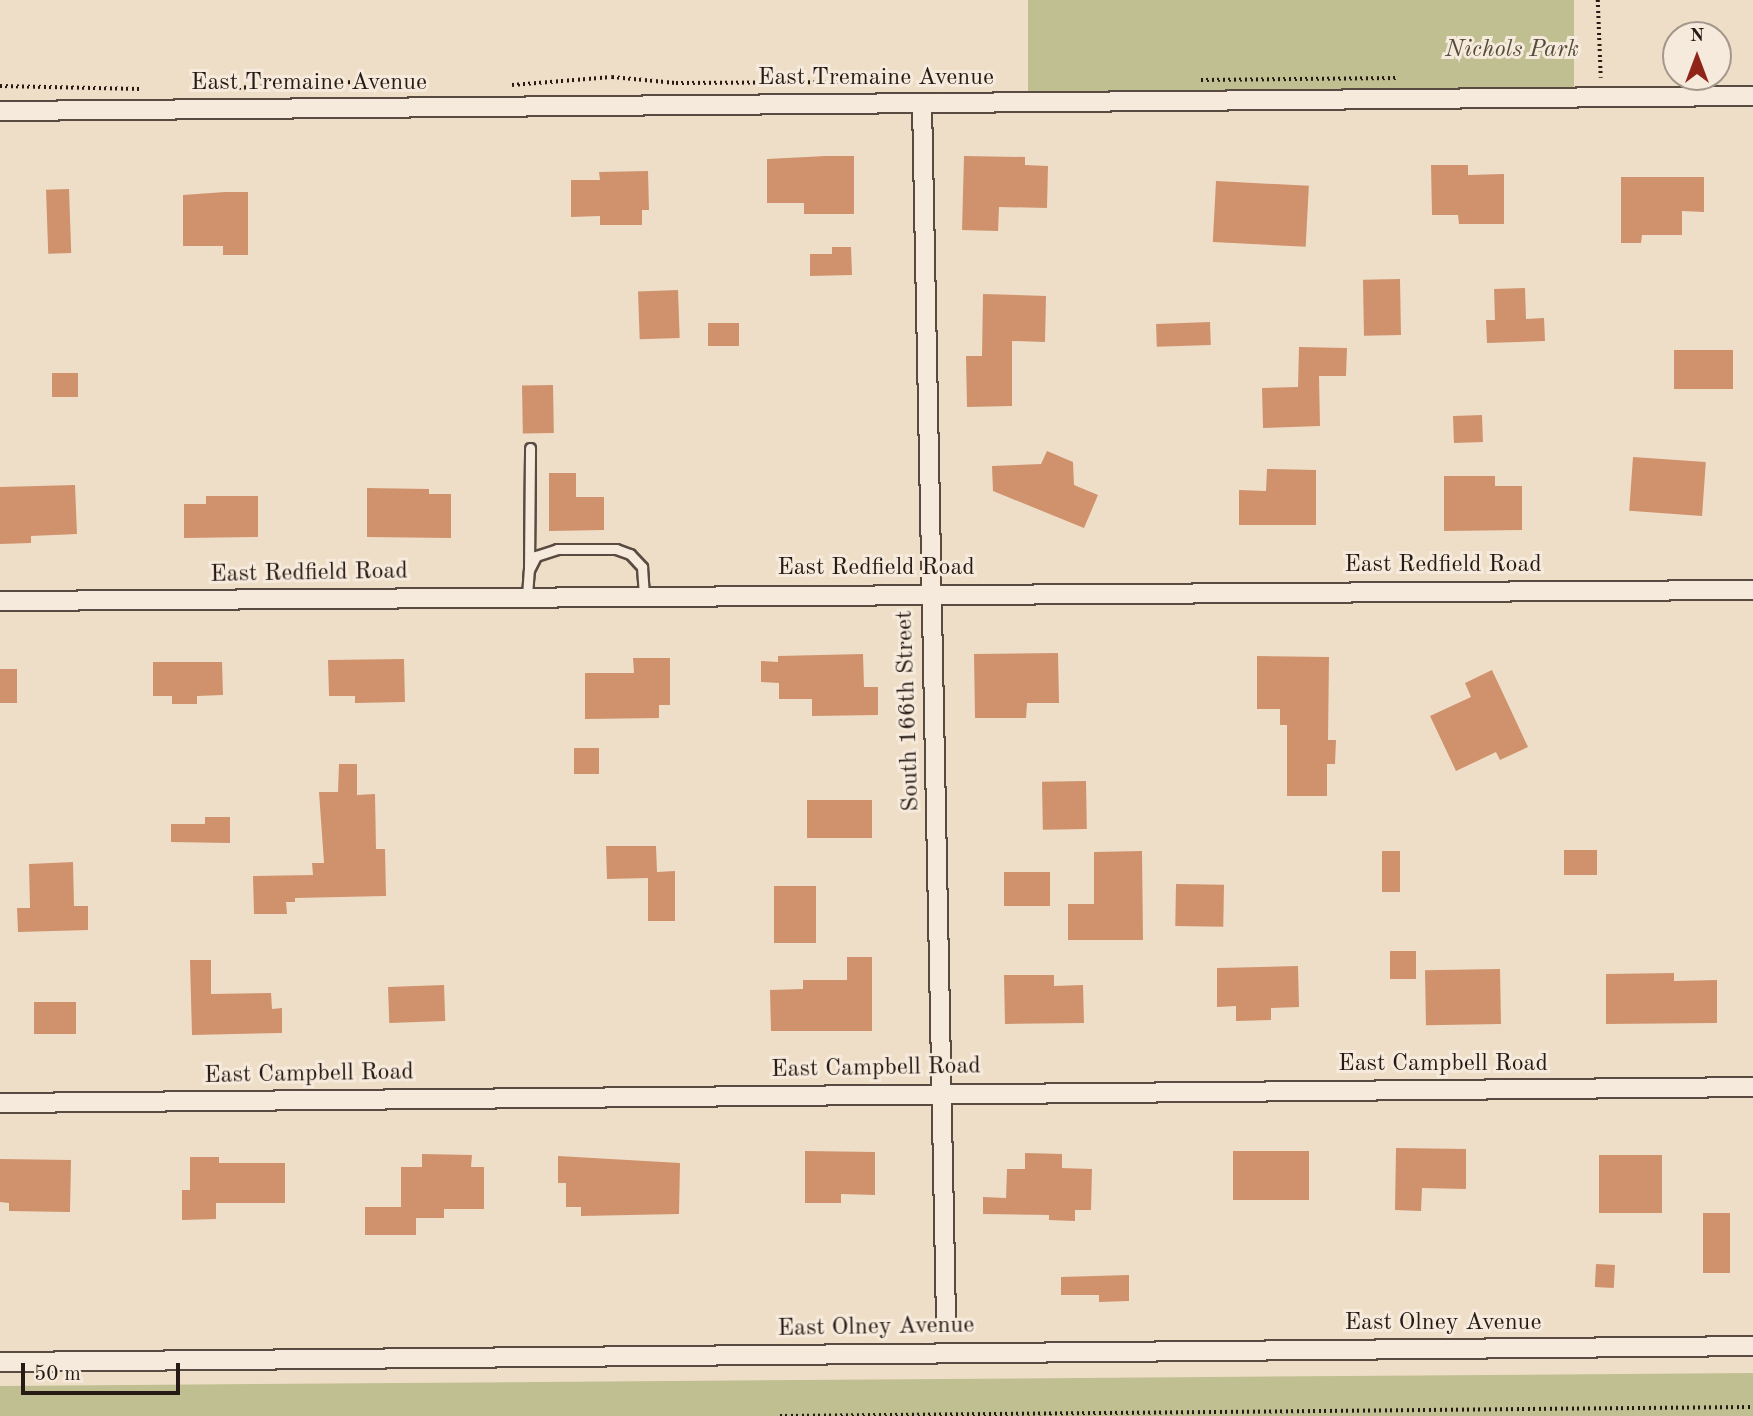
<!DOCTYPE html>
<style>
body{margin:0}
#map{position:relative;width:1753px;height:1416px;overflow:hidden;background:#efdec7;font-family:"Old Standard TT",serif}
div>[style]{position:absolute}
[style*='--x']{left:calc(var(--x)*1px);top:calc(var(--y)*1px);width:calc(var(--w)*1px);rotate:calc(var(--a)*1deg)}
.green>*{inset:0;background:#c0bf91;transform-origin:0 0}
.building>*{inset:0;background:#cf926d;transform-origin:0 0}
.path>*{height:3.5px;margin-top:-1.75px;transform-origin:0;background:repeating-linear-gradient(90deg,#271a15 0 2px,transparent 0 5.5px)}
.roads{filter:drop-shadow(2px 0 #594b42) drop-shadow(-2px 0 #594b42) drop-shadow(0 2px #594b42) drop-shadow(0 -2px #594b42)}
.service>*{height:9px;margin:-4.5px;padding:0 4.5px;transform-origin:4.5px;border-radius:4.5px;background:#f5eadb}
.minor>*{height:18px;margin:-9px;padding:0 9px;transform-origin:9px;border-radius:9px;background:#f5eadb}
span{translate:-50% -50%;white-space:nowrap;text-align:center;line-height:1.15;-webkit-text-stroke:6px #f5eadb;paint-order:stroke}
.park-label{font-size:24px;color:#554c3a;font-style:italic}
.street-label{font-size:24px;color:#271a15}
.north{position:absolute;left:1662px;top:21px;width:70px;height:70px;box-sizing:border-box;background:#f5eadb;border:2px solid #a3978c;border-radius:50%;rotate:0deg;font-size:19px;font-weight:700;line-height:28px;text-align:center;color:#271a15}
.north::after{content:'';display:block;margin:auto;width:24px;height:32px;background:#8f2418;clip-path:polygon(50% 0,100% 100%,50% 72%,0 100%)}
.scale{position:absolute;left:21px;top:1363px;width:159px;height:32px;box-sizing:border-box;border:4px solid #271a15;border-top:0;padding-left:9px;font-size:21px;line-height:24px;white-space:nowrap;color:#271a15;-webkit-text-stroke:5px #f5eadb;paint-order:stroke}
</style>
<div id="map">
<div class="green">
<i style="left:1028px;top:0;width:546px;height:94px"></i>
<i style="clip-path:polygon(1753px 1373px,1753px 1416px,0 1416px,0 1386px)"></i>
</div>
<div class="building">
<i style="clip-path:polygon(826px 156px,854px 156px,854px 214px,804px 214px,804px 203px,767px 203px,767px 159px)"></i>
<i style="clip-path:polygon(964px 156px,1025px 157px,1025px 165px,1048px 166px,1047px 208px,999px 207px,998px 231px,962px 230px)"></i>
<i style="clip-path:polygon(1431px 165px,1468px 165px,1468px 175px,1504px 174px,1504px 224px,1459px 224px,1458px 215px,1432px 215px)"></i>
<i style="clip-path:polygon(648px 171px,649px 210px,642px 210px,642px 225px,600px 225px,600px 216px,571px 217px,571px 180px,600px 180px,599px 172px)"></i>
<i style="clip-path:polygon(1621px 177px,1704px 177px,1704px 212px,1682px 211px,1682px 235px,1642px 235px,1641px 243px,1621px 243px)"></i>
<i style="left:1216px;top:181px;width:93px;height:61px;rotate:3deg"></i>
<i style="left:69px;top:189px;width:64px;height:23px;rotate:88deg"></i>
<i style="clip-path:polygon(225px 192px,248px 192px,248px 255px,223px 255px,223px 246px,183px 246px,183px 195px)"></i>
<i style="clip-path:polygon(832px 247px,851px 247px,852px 275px,810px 276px,810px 254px,832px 254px)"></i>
<i style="left:1400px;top:279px;width:56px;height:37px;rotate:89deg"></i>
<i style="clip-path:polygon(1525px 288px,1526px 319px,1544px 318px,1545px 341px,1487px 343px,1486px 320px,1495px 320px,1494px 289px)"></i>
<i style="left:678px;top:290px;width:48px;height:40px;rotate:88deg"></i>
<i style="clip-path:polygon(983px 294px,1046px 296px,1045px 342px,1012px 341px,1012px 406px,967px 407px,966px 356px,982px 356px)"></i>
<i style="left:1210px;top:322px;width:23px;height:54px;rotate:88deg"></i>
<i style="left:708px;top:323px;width:31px;height:23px"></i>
<i style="clip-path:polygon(1299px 347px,1347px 348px,1346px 376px,1319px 376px,1320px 426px,1263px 428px,1262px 388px,1298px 387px)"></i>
<i style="left:1674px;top:350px;width:59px;height:39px"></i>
<i style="left:78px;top:373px;width:24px;height:26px;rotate:90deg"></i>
<i style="left:553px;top:385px;width:48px;height:31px;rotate:89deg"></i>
<i style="left:1482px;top:415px;width:27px;height:29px;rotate:88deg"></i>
<i style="clip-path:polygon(1047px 451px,1073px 462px,1074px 485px,1098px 495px,1084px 528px,993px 491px,992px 466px,1041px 464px)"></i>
<i style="left:1633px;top:457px;width:73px;height:54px;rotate:4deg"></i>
<i style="clip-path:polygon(1267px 469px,1316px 470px,1316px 525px,1239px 525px,1239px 490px,1266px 491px)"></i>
<i style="clip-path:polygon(549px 473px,576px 473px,576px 497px,604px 497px,604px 530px,549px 531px)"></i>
<i style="clip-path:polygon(1444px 476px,1495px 476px,1495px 486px,1522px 486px,1522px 530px,1444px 531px)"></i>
<i style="clip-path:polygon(75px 485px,77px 534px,31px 536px,31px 543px,0 544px,0 487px)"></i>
<i style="clip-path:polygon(367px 488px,429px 489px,429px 494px,451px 494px,451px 538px,367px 537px)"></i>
<i style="clip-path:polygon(206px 496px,258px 496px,258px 537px,184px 538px,184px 504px,206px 504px)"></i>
<i style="clip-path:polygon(1058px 653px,1059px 703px,1027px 703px,1026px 718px,975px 718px,974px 654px)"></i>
<i style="clip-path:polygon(863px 654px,864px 687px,878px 687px,878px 715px,812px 716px,812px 699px,779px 699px,779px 683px,761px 682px,761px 661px,778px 662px,778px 656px)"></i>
<i style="clip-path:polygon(1257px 656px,1329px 657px,1328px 740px,1336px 740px,1335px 764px,1327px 764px,1327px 796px,1287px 796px,1287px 725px,1280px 725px,1280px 709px,1257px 709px)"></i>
<i style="clip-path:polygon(633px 658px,670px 658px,670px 705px,659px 705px,659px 718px,585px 719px,585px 673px,634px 673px)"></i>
<i style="clip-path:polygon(404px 659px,405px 702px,355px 703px,355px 696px,329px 696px,328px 660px)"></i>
<i style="clip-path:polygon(153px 662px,222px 662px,223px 695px,197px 696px,197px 704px,172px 704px,172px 696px,153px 696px)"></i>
<i style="left:0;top:669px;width:17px;height:34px"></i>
<i style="clip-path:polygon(1492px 670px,1528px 747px,1500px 760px,1496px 752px,1456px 771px,1430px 716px,1471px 697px,1465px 683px)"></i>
<i style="left:574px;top:748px;width:25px;height:26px"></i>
<i style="clip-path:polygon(339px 764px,357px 764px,357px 795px,375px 794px,376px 849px,385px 849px,386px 896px,295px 898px,295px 902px,286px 902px,287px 914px,254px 914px,253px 876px,313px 875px,312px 863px,324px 863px,319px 792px,338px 792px)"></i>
<i style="left:1086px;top:781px;width:48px;height:44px;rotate:89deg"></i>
<i style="left:872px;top:800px;width:38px;height:65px;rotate:90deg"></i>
<i style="clip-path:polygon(205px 817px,230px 817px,230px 843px,171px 842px,171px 824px,205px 824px)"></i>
<i style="clip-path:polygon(606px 846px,656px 846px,657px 872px,675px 871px,675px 921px,648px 921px,648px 878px,607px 879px)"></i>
<i style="left:1597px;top:850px;width:25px;height:33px;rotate:90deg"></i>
<i style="clip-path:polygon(1142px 851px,1143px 940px,1068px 940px,1068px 904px,1094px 904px,1094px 852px)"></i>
<i style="left:1400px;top:851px;width:41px;height:18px;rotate:90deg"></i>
<i style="clip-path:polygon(73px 862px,74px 906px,88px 906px,88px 930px,18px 932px,17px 908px,30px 908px,29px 864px)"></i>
<i style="left:1004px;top:872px;width:46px;height:34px"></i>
<i style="left:1176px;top:884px;width:48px;height:42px;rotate:1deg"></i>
<i style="left:774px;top:886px;width:42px;height:57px"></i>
<i style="left:1390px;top:951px;width:26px;height:28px"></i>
<i style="clip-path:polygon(847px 957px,872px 957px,872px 1031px,771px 1031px,770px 990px,803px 989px,803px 980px,847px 980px)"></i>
<i style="clip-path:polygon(190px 960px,211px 960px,211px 994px,271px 993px,272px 1009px,282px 1008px,282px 1033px,192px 1035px)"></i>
<i style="clip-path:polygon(1298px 966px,1299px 1007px,1271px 1008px,1271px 1020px,1236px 1021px,1236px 1006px,1217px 1007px,1217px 968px)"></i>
<i style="left:1500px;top:969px;width:55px;height:75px;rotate:89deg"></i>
<i style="clip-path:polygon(1674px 973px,1674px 981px,1717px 980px,1717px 1023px,1606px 1024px,1606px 974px)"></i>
<i style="clip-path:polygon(1004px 975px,1054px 975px,1054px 986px,1083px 985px,1084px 1023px,1005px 1024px)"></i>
<i style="left:444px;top:985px;width:36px;height:56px;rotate:88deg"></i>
<i style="left:34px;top:1002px;width:42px;height:32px"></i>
<i style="clip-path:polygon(1396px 1148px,1466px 1149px,1466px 1189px,1422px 1188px,1421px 1211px,1395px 1210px)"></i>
<i style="clip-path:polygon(805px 1151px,875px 1152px,875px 1195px,841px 1194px,841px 1203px,805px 1203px)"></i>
<i style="left:1233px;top:1151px;width:76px;height:49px"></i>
<i style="clip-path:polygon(1025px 1153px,1062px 1154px,1062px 1168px,1092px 1169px,1091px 1210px,1075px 1210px,1075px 1221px,1049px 1220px,1049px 1215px,983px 1214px,983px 1197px,1006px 1198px,1007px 1169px,1025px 1169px)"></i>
<i style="clip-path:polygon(422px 1154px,472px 1155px,471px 1167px,484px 1167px,484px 1209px,444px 1209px,444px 1218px,416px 1218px,416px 1235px,365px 1235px,365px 1207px,401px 1207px,401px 1167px,422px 1167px)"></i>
<i style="left:1662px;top:1155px;width:58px;height:63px;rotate:90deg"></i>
<i style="clip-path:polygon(558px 1156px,680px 1163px,679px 1214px,581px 1216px,581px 1207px,566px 1207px,566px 1183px,558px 1183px)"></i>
<i style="clip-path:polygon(190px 1157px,219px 1157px,219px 1163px,285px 1163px,285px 1203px,216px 1203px,216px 1219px,182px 1220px,182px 1190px,190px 1190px)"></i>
<i style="clip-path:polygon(0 1159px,71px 1160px,70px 1212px,9px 1211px,9px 1203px,0 1202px)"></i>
<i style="left:1703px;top:1213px;width:27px;height:60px"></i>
<i style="left:1596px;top:1264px;width:19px;height:23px;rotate:3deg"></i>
<i style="clip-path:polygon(1129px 1275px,1129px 1301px,1099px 1302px,1099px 1295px,1061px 1295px,1061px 1277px)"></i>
</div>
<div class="path">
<i style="--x:1598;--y:0;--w:78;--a:87.8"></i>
<i style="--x:1201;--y:80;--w:198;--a:-0.6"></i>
<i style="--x:512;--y:85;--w:100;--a:-4.6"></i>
<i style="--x:612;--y:77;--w:64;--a:5.4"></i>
<i style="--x:676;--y:83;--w:188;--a:-0.3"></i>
<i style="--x:0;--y:86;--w:141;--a:1.2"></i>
<i style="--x:233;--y:88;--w:141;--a:-2.8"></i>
<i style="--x:374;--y:81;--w:54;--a:5.3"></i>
<i style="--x:780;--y:1416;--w:973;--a:-0.53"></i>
</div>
<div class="roads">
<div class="service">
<i style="--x:529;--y:568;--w:120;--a:-89.5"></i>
<i style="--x:527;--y:596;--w:26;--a:-86"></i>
<i style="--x:529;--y:570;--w:16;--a:-63"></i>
<i style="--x:536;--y:556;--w:22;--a:-18"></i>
<i style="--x:557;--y:549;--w:59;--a:0"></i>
<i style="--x:616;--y:549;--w:15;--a:20"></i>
<i style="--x:630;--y:554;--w:18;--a:47"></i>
<i style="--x:642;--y:567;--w:28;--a:86"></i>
</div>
<div class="minor">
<i style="--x:922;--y:103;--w:1215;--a:88.87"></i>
<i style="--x:0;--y:111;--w:1753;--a:-0.49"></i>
<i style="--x:0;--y:601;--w:1753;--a:-0.36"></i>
<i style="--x:0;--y:1103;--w:1753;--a:-0.52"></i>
<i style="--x:0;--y:1362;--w:1753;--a:-0.52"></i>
</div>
</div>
<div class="park-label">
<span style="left:1512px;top:51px">Nichols Park</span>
</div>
<div class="street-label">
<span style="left:876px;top:79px">East Tremaine Avenue</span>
<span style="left:309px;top:84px">East Tremaine Avenue</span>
<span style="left:1443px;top:566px">East Redfield Road</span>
<span style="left:876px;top:569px">East Redfield Road</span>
<span style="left:309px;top:574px;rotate:-1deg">East Redfield Road</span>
<span style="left:909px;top:711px;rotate:-92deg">South 166th Street</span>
<span style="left:1443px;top:1065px">East Campbell Road</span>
<span style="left:876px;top:1069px;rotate:-1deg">East Campbell Road</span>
<span style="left:309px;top:1075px;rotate:-1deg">East Campbell Road</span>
<span style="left:1443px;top:1324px">East Olney Avenue</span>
<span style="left:876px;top:1328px;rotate:-1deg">East Olney Avenue</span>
</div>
<div class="north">N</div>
<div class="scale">50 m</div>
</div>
